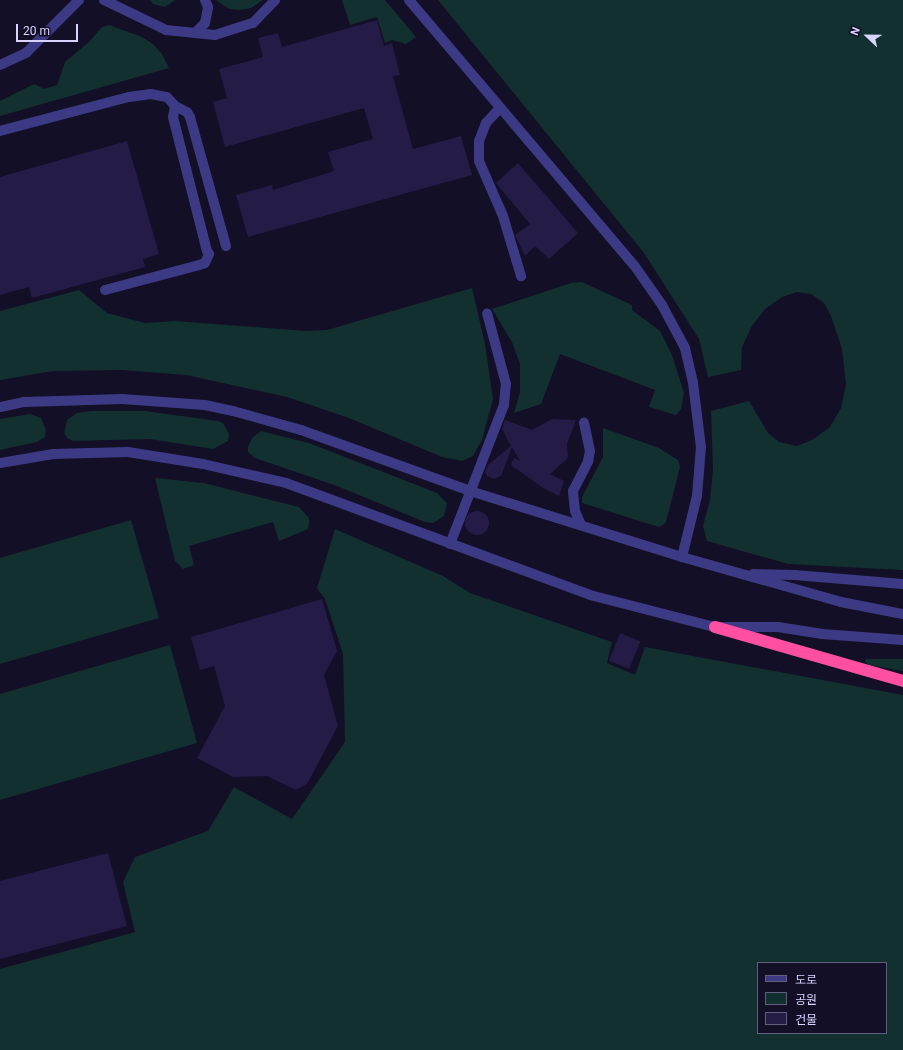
<!DOCTYPE html>
<meta charset="utf-8">
<style>
body{margin:0}
#map{position:relative;width:903px;height:1050px;overflow:hidden;background:#130f26;font-family:Roboto,"Noto Sans KR",sans-serif}
div>[style]{position:absolute}
[style*='--x']{left:calc(var(--x)*1px);top:calc(var(--y)*1px);width:calc(var(--w)*1px);rotate:calc(var(--a)*1deg)}
.green>*{inset:0;background:#12302f}
.building>*{inset:0;background:#241b47;transform-origin:0 0}
.round{border-radius:50%}
.minor>*{height:10px;margin:-5px;padding:0 5px;transform-origin:5px;border-radius:5px;background:#3d3a85}
.highway>*{height:12px;margin:-6px;padding:0 6px;transform-origin:6px;border-radius:6px;background:#ff4fa3}
span{translate:-50% -50%;white-space:nowrap;text-align:center;line-height:1.15;-webkit-text-stroke:4px #130f26;paint-order:stroke}
.legend{position:absolute;left:757px;top:962px;width:130px;height:72px;box-sizing:border-box;background:#130f26;border:1px solid #625e7d;margin:0;padding:5px 7px;list-style:none;font-size:12px;color:#d9d4ff}
.legend li{display:flex;align-items:center;gap:8px;height:20px}
.legend b{width:20px;border:1px solid #625e7d}
.north{position:absolute;left:847px;top:16px;width:40px;height:40px;-webkit-text-stroke:3px #130f26;paint-order:stroke;rotate:292deg;font-size:11px;font-weight:700;line-height:16px;text-align:center;color:#d9d4ff}
.north::after{content:'';display:block;margin:auto;width:14px;height:18px;background:#d9d4ff;clip-path:polygon(50% 0,100% 100%,50% 72%,0 100%)}
.scale{position:absolute;left:16px;top:24px;width:62px;height:18px;box-sizing:border-box;border:2px solid #d9d4ff;border-top:0;padding-left:5px;font-size:12px;line-height:14px;white-space:nowrap;color:#d9d4ff;-webkit-text-stroke:3px #130f26;paint-order:stroke}
</style>
<div id="map">
<div class="green">
<i style="clip-path:polygon(150px 0,175px 0,165px 7px,153px 4px)"></i>
<i style="clip-path:polygon(216px 0,263px 0,251px 8px,240px 10px,229px 9px)"></i>
<i style="clip-path:polygon(342px 0,385px 0,416px 37px,406px 44px,392px 40px,385px 43px,377px 17px,350px 25px)"></i>
<i style="clip-path:polygon(438px 0,903px 0,903px 570px,788px 564px,707px 541px,703px 526px,710px 500px,713px 470px,711px 411px,749px 401px,768px 433px,779px 442px,797px 446px,812px 440px,830px 427px,841px 408px,846px 384px,842px 349px,831px 316px,824px 303px,811px 294px,797px 292px,782px 297px,765px 309px,752px 326px,742px 347px,741px 370px,708px 377px,699px 339px,644px 253px)"></i>
<i style="clip-path:polygon(109px 25px,142px 37px,153px 44px,162px 54px,169px 68px,0 116px,0 101px,34px 84px,44px 89px,57px 85px,65px 62px,89px 42px,102px 27px)"></i>
<i style="clip-path:polygon(582px 282px,632px 305px,632px 310px,660px 331px,672px 355px,684px 393px,681px 409px,676px 415px,649px 407px,655px 390px,560px 354px,541px 404px,514px 413px,520px 392px,520px 364px,512px 342px,492px 309px,571px 283px)"></i>
<i style="clip-path:polygon(472px 288px,485px 344px,493px 399px,482px 440px,473px 456px,462px 461px,442px 457px,349px 418px,287px 397px,186px 375px,122px 370px,53px 371px,0 380px,0 311px,79px 290px,107px 313px,145px 323px,175px 321px,306px 331px,327px 330px)"></i>
<i style="clip-path:polygon(91px 411px,145px 411px,218px 421px,223px 423px,229px 434px,228px 441px,213px 449px,150px 439px,73px 441px,67px 438px,64px 433px,67px 420px,77px 413px)"></i>
<i style="clip-path:polygon(30px 414px,41px 418px,46px 430px,45px 437px,37px 442px,0 450px,0 419px)"></i>
<i style="clip-path:polygon(603px 428px,659px 448px,678px 460px,680px 467px,666px 522px,663px 525px,659px 527px,582px 503px,582px 497px,603px 457px)"></i>
<i style="clip-path:polygon(261px 431px,309px 443px,437px 493px,447px 503px,444px 516px,433px 523px,425px 522px,337px 486px,255px 458px,248px 452px,248px 447px,252px 438px)"></i>
<i style="clip-path:polygon(155px 478px,204px 483px,299px 507px,309px 518px,309px 524px,308px 529px,279px 541px,273px 522px,189px 546px,194px 565px,183px 569px,175px 561px)"></i>
<i style="clip-path:polygon(131px 520px,159px 618px,0 664px,0 558px)"></i>
<i style="clip-path:polygon(evenodd,335px 529px,443px 576px,470px 593px,612px 642px,607px 663px,635px 675px,645px 647px,903px 695px,903px 1050px,0 1050px,0 969px,135px 932px,123px 882px,135px 857px,208px 831px,234px 787px,292px 819px,345px 742px,343px 654px,325px 599px,317px 588px,335px 529px,758px 963px,886px 963px,886px 1033px,758px 1033px,758px 963px)"></i>
<i style="clip-path:polygon(170px 645px,197px 743px,0 800px,0 694px)"></i>
<i style="clip-path:polygon(866px 659px,903px 659px,903px 671px,869px 665px,865px 662px)"></i>
</div>
<div class="building">
<i style="clip-path:polygon(377px 20px,384px 46px,392px 43px,400px 75px,393px 76px,413px 149px,461px 136px,472px 175px,248px 237px,236px 195px,272px 185px,273px 190px,334px 171px,328px 152px,373px 139px,364px 108px,225px 147px,213px 102px,227px 98px,219px 69px,263px 57px,258px 38px,278px 33px,282px 47px)"></i>
<i style="clip-path:polygon(127px 141px,159px 254px,143px 259px,145px 267px,32px 298px,29px 287px,0 295px,0 177px)"></i>
<i style="clip-path:polygon(518px 163px,578px 233px,549px 259px,535px 246px,525px 256px,515px 235px,530px 224px,496px 183px)"></i>
<i style="clip-path:polygon(552px 419px,576px 420px,567px 444px,568px 458px,550px 474px,564px 481px,559px 496px,543px 488px,511px 465px,514px 458px,520px 461px,512px 447px,501px 476px,494px 479px,487px 476px,485px 472px,488px 465px,511px 446px,502px 429px,505px 420px,532px 430px)"></i>
<i class="round" style="left:465px;top:511px;width:24px;height:24px"></i>
<i style="clip-path:polygon(322px 599px,337px 651px,324px 675px,338px 726px,307px 784px,296px 790px,267px 776px,233px 777px,197px 758px,225px 706px,214px 666px,200px 670px,191px 637px)"></i>
<i style="left:620px;top:633px;width:22px;height:30px;rotate:22deg"></i>
<i style="clip-path:polygon(108px 853px,127px 926px,0 959px,0 881px)"></i>
</div>
<div class="minor">
<i style="--x:104;--y:0;--w:69;--a:25.8"></i>
<i style="--x:166;--y:30;--w:49;--a:5.8"></i>
<i style="--x:215;--y:35;--w:40;--a:-18"></i>
<i style="--x:253;--y:23;--w:32;--a:-46"></i>
<i style="--x:409;--y:0;--w:348;--a:49.7"></i>
<i style="--x:634;--y:265;--w:49;--a:55"></i>
<i style="--x:662;--y:305;--w:49;--a:61.9"></i>
<i style="--x:685;--y:348;--w:36;--a:77"></i>
<i style="--x:693;--y:383;--w:64;--a:82.9"></i>
<i style="--x:701;--y:447;--w:49;--a:94.7"></i>
<i style="--x:697;--y:496;--w:63;--a:103.8"></i>
<i style="--x:195;--y:33;--w:14;--a:-45"></i>
<i style="--x:205;--y:23;--w:16;--a:-79"></i>
<i style="--x:208;--y:7;--w:8;--a:-113"></i>
<i style="--x:0;--y:65;--w:29;--a:-25"></i>
<i style="--x:26;--y:53;--w:75;--a:-45"></i>
<i style="--x:175;--y:106;--w:11;--a:100"></i>
<i style="--x:173;--y:117;--w:138;--a:75.8"></i>
<i style="--x:500;--y:108;--w:21;--a:133"></i>
<i style="--x:486;--y:123;--w:19;--a:111"></i>
<i style="--x:479;--y:141;--w:20;--a:90"></i>
<i style="--x:479;--y:161;--w:60;--a:66.4"></i>
<i style="--x:503;--y:216;--w:63;--a:73.3"></i>
<i style="--x:0;--y:131;--w:133;--a:-14.8"></i>
<i style="--x:129;--y:97;--w:22;--a:-8"></i>
<i style="--x:151;--y:94;--w:16;--a:11"></i>
<i style="--x:167;--y:97;--w:12;--a:48"></i>
<i style="--x:175;--y:106;--w:13;--a:27"></i>
<i style="--x:187;--y:112;--w:6;--a:59"></i>
<i style="--x:190;--y:117;--w:134;--a:74.4"></i>
<i style="--x:105;--y:290;--w:97;--a:-14.9"></i>
<i style="--x:199;--y:265;--w:6;--a:-18"></i>
<i style="--x:205;--y:263;--w:10;--a:-66"></i>
<i style="--x:0;--y:407;--w:25;--a:-12"></i>
<i style="--x:24;--y:402;--w:98;--a:-1.8"></i>
<i style="--x:122;--y:399;--w:83;--a:4.1"></i>
<i style="--x:205;--y:405;--w:29;--a:12"></i>
<i style="--x:233;--y:411;--w:71;--a:15.6"></i>
<i style="--x:301;--y:430;--w:180;--a:19.8"></i>
<i style="--x:470;--y:491;--w:222;--a:17.3"></i>
<i style="--x:682;--y:557;--w:165;--a:15.8"></i>
<i style="--x:841;--y:602;--w:63;--a:11"></i>
<i style="--x:0;--y:463;--w:54;--a:-9.6"></i>
<i style="--x:53;--y:454;--w:75;--a:-1.5"></i>
<i style="--x:128;--y:452;--w:76;--a:9.1"></i>
<i style="--x:203;--y:464;--w:85;--a:12.9"></i>
<i style="--x:286;--y:483;--w:324;--a:20.2"></i>
<i style="--x:590;--y:595;--w:129;--a:14.4"></i>
<i style="--x:715;--y:627;--w:63;--a:0"></i>
<i style="--x:778;--y:627;--w:45;--a:9"></i>
<i style="--x:822;--y:634;--w:81;--a:4.2"></i>
<i style="--x:581;--y:525;--w:15;--a:-113"></i>
<i style="--x:575;--y:511;--w:20;--a:-96"></i>
<i style="--x:573;--y:491;--w:34;--a:-63"></i>
<i style="--x:588;--y:461;--w:10;--a:-79"></i>
<i style="--x:590;--y:451;--w:29;--a:-102"></i>
<i style="--x:450;--y:544;--w:149;--a:-68.8"></i>
<i style="--x:504;--y:405;--w:21;--a:-85"></i>
<i style="--x:506;--y:384;--w:73;--a:-105"></i>
<i style="--x:753;--y:574;--w:42;--a:1.4"></i>
<i style="--x:795;--y:575;--w:108;--a:4.8"></i>
</div>
<div class="highway">
<i style="--x:715;--y:627;--w:196;--a:16"></i>
</div>
<ul class="legend">
<li><b style="height:5px;background:#3d3a85"></b>도로</li>
<li><b style="height:11px;background:#12302f"></b>공원</li>
<li><b style="height:11px;background:#241b47"></b>건물</li>
</ul>
<div class="north">N</div>
<div class="scale">20 m</div>
</div>
